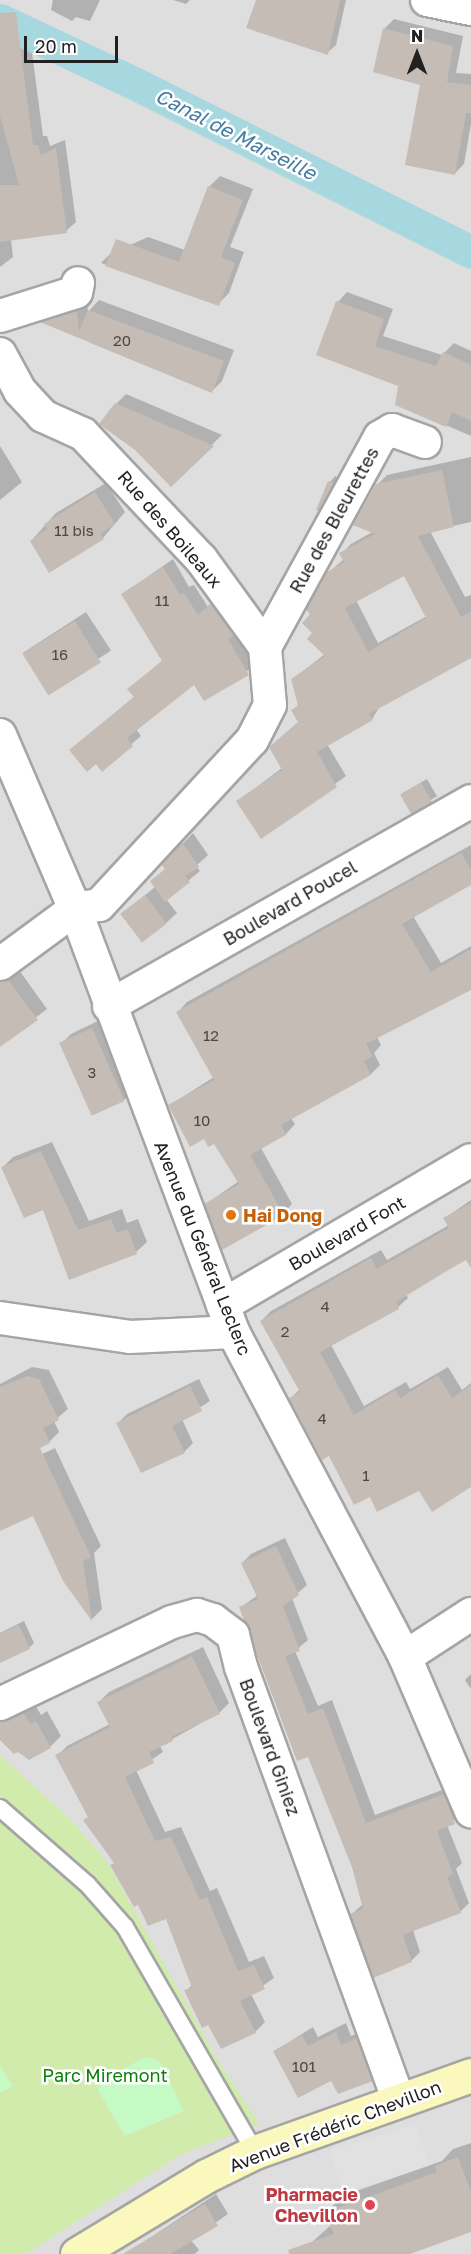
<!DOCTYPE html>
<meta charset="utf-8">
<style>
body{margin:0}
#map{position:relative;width:471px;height:2254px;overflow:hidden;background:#f1ede7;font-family:"Golos Text",sans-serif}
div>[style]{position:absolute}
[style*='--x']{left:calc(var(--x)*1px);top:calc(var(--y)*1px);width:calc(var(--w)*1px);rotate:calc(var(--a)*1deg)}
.residential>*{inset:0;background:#dfdede;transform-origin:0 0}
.grass>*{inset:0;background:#d1ebad}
.park>*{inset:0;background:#c5fac5}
.parking>*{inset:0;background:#e1e1e1;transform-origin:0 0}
.shadow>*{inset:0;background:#0003;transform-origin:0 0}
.canal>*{height:33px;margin:-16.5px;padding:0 16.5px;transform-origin:16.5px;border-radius:16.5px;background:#a7d7df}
.building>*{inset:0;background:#c6bcb6;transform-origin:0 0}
.roads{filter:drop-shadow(2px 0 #a5a5a5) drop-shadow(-2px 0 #a5a5a5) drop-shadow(0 2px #a5a5a5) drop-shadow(0 -2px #a5a5a5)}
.lane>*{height:16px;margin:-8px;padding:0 8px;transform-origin:8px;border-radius:8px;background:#fff}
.street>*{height:32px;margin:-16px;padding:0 16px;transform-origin:16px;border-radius:16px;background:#fff}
.secondary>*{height:33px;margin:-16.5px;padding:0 16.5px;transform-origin:16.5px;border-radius:16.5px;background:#faf8bc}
.dots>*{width:16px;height:16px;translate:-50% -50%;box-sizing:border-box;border:3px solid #fff;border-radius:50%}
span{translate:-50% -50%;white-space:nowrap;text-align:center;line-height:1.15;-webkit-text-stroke:5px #fff;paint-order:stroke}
.number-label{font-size:15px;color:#4a4846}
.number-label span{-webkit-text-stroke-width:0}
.street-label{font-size:18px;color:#212121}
.food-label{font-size:18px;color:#c56008;font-weight:700}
.left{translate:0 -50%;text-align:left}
.park-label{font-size:18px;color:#0c820b}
.health-label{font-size:18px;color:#be3a42;font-weight:700}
.right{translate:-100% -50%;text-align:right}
.water-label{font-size:20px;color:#457ca2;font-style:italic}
.north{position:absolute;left:387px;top:24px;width:60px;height:60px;-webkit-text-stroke:4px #fff;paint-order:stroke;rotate:0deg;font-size:16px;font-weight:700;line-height:24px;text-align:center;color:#212121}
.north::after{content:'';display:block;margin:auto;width:21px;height:27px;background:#212121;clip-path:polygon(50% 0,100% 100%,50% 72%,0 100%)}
.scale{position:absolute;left:24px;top:36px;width:94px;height:27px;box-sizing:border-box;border:3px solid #212121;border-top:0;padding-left:8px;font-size:18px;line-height:21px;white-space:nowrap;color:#212121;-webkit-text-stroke:4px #fff;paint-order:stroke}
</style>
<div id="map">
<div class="residential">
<i style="left:0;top:0;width:471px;height:2254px"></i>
</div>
<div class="grass">
<i style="clip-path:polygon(0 1755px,72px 1821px,107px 1862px,216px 2057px,259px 2124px,178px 2156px,26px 2254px,0 2254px)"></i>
</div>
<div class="park">
<i style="clip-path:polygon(146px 2057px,160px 2062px,184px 2111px,125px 2136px,98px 2090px,104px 2079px)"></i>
<i style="clip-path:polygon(0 2066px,13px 2086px,0 2093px)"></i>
</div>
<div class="parking">
<i style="left:416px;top:2124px;width:44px;height:90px;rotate:73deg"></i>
</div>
<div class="shadow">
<i style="clip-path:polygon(53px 0,100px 0,90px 21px,76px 17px,72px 21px,51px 10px)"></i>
<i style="clip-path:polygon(173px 0,190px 0,186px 4px)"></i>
<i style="clip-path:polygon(257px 0,346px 0,336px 45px,327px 53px)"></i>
<i style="clip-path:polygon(394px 19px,463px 36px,456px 73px,471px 74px,471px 124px,464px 164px,454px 174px,422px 84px,384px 29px)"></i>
<i style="clip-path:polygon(0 40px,31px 45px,43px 136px,47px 136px,50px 146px,65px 140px,76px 222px,66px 231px,11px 239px,13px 257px,0 267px)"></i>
<i style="clip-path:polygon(220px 176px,253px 189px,230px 247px,244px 252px,229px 293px,218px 304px,101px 263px,110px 254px,148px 237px,185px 250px,209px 187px)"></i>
<i style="clip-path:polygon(347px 292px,393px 309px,383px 336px,442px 355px,454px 343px,471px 351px,471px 436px,397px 404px,400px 385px,338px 302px)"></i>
<i style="clip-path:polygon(99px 300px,234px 350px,222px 381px,211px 392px,91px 343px,92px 340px,50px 320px,61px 309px,87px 301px,88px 312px)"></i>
<i style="clip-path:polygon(126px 394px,222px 435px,171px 485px,116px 404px)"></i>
<i style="clip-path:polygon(0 446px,22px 482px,0 500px)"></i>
<i style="clip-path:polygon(evenodd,471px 457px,471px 522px,430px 531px,465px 597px,471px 595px,471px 653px,380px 706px,372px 719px,327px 744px,346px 776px,262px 837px,238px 801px,282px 768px,299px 721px,293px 710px,299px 704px,293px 679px,325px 654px,314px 633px,328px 573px,344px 559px,341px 554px,351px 544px,374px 531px,377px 485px,387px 475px,471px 457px,404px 574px,427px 616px,378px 643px,356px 600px,404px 574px)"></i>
<i style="clip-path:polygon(335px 476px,338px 478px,318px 509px,330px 482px)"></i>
<i style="clip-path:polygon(106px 483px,125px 512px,103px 538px,31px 541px,56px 513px)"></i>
<i style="clip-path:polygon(173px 559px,189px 587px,194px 585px,208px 607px,221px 595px,258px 664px,205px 699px,194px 683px,136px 729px,141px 736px,102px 769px,97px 762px,71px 750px,135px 696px,129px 689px,163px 660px,123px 594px)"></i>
<i style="left:86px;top:612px;width:46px;height:75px;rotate:57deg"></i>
<i style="left:427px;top:779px;width:20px;height:30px;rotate:60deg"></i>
<i style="clip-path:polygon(193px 833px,208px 855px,196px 866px,200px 871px,166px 899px,177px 913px,166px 923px,123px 914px,156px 886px,166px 868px,163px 864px)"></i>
<i style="clip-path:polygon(471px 845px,471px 883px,413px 916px,441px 963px,471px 946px,471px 988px,377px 1037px,381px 1045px,374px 1053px,380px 1065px,371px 1074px,291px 1118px,295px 1124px,286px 1134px,261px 1148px,292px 1204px,283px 1214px,206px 1204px,239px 1181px,215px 1142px,170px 1105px,214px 1077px,178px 1012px,187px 1002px)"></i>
<i style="clip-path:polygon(19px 970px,47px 1009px,0 1045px,0 982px)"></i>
<i style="clip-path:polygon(102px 1019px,134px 1090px,124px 1100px,61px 1044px,71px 1034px)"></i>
<i style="clip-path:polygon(52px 1142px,89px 1221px,122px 1209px,127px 1223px,138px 1219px,147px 1242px,136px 1252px,70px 1278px,44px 1208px,3px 1167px,13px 1157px)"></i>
<i style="clip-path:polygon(471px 1200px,471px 1256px,406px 1294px,408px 1298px,398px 1307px,331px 1345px,364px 1406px,406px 1382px,410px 1389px,448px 1367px,462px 1390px,471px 1383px,471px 1482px,370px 1495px,330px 1454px,291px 1398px,300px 1389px,261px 1321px,271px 1311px,381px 1250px,387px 1260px,449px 1225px,445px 1218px)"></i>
<i style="clip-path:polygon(32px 1367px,49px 1370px,68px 1409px,54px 1421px,59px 1432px,49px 1442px,0 1406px,0 1384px)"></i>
<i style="clip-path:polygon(199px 1379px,210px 1401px,182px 1419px,193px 1443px,184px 1452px,118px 1423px,127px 1414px)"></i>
<i style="clip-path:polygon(55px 1448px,101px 1546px,94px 1553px,102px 1609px,92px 1619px,64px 1581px,34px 1514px,0 1529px,0 1474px)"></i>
<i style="clip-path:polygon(285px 1538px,307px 1585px,292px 1598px,308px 1640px,295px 1651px,318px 1706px,332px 1700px,375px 1815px,453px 1786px,463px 1814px,447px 1825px,462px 1863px,456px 1869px,469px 1903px,460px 1912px,413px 1930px,420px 1952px,411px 1961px,352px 1914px,363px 1904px,363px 1895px,309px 1755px,241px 1607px,258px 1595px,242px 1563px,251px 1554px)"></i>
<i style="clip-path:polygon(24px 1621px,34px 1643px,29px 1648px,0 1653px,0 1633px)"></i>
<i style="clip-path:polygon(203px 1647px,229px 1703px,219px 1713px,160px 1746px,163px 1752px,136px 1770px,165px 1832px,181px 1827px,210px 1891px,217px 1888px,249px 1962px,264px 1956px,274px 1978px,251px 1994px,265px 2022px,255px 2032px,209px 2023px,186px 1991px,192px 1985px,167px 1917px,115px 1862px,57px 1756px,67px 1746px,110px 1724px,99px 1702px,109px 1692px)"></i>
<i style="clip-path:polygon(471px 1674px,471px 1689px,465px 1680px)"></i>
<i style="clip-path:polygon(34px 1703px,41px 1715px,47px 1711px,61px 1736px,50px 1747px,0 1738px,0 1715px)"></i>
<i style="clip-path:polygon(346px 2023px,351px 2036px,367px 2029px,382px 2070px,372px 2080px,331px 2079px,275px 2051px,313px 2027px,318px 2037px)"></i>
<i style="clip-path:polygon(471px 2143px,471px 2230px,405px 2254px,316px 2254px,311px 2243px,331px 2225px,326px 2213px,342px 2196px,442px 2161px,453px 2149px)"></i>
<i style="clip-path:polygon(216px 2194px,228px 2214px,191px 2240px,199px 2250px,195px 2254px,137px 2254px,133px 2249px)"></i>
</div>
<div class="canal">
<i style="--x:0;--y:20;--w:146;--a:25.2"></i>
<i style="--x:132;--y:82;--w:379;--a:26.6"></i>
</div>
<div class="building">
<i style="clip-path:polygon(256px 0,340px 0,328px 55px,246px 28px)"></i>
<i style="clip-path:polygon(16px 12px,33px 145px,38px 145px,41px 155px,56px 148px,67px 233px,0 242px,0 185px,19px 185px,0 116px,0 13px)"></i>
<i style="clip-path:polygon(383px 28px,453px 46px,447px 82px,471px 85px,471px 113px,466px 113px,455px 175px,405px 165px,420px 85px,373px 72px)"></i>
<i style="clip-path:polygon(208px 186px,243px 200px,221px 257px,235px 263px,219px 306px,105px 266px,116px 239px,179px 262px)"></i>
<i style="clip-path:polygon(336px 301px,384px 319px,375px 346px,436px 366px,443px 352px,471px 365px,471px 421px,452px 412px,446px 427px,395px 405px,398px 386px,316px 355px)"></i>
<i style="clip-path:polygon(88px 310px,224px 361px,212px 393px,40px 322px,77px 311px,79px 331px)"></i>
<i style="clip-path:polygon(115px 403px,214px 446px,171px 487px,135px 450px,99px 424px)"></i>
<i style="clip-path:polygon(evenodd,442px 470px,454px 527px,418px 536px,461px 617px,471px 612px,471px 658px,369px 714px,373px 720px,317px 752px,337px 787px,261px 839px,236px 801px,282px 770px,269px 747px,298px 722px,291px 710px,298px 706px,291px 679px,325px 656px,307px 639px,312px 633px,302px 623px,310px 614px,306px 610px,327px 572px,344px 562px,339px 553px,375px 534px,353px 525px,376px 484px,442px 470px,404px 576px,426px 618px,368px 652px,345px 608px,404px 576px)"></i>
<i style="clip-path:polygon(328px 481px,334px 483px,319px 511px,316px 510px)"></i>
<i style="clip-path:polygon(95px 492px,115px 524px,100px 534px,104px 539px,49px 573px,30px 541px,47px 529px,44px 524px)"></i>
<i style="clip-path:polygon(163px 567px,180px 595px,184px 593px,198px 615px,211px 603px,234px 635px,228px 639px,249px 675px,204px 701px,194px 685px,127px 738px,133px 746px,102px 772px,96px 764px,87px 772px,69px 750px,134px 697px,127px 689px,162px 661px,121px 594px)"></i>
<i style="left:75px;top:621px;width:49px;height:62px;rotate:58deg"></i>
<i style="left:421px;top:783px;width:22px;height:24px;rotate:60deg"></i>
<i style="clip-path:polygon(182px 842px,199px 867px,185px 876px,190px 882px,165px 902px,150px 881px,165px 869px,161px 864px)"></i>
<i style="clip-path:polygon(461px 853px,471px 870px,471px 885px,402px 924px,431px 972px,471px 949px,471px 990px,366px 1044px,373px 1056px,364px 1061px,371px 1075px,281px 1125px,286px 1135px,250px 1155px,284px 1215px,222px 1250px,204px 1204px,239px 1184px,214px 1144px,208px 1147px,204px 1139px,190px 1147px,168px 1105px,214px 1080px,176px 1012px)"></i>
<i style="left:145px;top:895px;width:36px;height:31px;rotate:53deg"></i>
<i style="clip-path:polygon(8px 980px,38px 1020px,0 1047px,0 982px)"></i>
<i style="left:92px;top:1028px;width:80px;height:36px;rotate:66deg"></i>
<i style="clip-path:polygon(41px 1151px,78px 1230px,111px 1219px,117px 1233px,128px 1229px,137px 1254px,69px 1280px,43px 1210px,24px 1218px,1px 1167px)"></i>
<i style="clip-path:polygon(471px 1203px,471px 1268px,466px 1260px,450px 1269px,396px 1302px,399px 1309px,320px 1352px,354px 1415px,395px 1390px,400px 1398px,438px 1375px,452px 1398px,471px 1385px,471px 1487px,432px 1512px,419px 1491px,377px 1512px,370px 1497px,354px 1505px,329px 1456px,322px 1460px,289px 1398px,300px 1392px,260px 1321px,371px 1258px,377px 1269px,449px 1228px,443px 1218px)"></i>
<i style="clip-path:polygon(28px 1376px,39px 1379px,59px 1420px,43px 1428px,50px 1443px,40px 1448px,91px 1557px,83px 1561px,92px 1621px,63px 1581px,33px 1516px,0 1531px,0 1387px)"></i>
<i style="clip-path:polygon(190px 1386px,202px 1411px,172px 1426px,185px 1453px,141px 1473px,116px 1423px)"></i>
<i style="clip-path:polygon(276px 1546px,299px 1595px,283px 1606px,300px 1651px,285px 1656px,308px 1714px,323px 1708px,366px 1823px,444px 1794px,455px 1824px,437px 1831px,453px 1874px,447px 1877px,461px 1913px,403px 1935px,412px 1962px,373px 1978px,350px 1914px,363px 1909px,352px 1867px,308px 1757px,297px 1761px,239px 1607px,258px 1599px,241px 1563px)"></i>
<i style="clip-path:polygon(19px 1625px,30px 1649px,0 1663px,0 1634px)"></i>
<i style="clip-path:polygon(192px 1656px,220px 1714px,171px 1737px,173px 1741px,149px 1752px,154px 1763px,125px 1777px,155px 1841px,171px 1837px,200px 1900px,207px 1897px,238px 1971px,254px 1965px,265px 1989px,240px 2001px,256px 2033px,221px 2049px,208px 2025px,202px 2028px,184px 1990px,192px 1988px,166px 1919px,148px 1926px,138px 1905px,134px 1907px,110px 1865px,114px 1863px,83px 1820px,88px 1817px,55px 1755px,110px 1727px,97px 1702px)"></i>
<i style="clip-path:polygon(24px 1713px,30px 1724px,36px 1721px,51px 1748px,29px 1760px,18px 1752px,14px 1754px,0 1740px,0 1722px)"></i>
<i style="clip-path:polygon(336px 2032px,341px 2045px,357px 2038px,373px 2081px,338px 2094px,331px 2081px,298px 2098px,273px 2051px,302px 2035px,308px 2046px)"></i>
<i style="clip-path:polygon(458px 2157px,471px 2192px,471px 2232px,410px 2254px,289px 2254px,288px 2250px,334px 2234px,324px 2213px,437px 2172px,435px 2166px)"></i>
<i style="clip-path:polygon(205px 2204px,218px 2226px,170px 2254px,123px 2254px)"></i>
</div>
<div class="roads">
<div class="lane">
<i style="--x:0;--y:1808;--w:117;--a:41.2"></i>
<i style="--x:88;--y:1885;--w:56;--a:48.6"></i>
<i style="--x:125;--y:1927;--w:260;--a:60"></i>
</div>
<div class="street">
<i style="--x:427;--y:0;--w:45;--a:11.6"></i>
<i style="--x:0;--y:316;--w:80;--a:-17.5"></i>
<i style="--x:76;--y:292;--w:9;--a:-77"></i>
<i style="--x:0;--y:354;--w:42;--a:61.6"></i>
<i style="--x:20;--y:391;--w:34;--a:47"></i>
<i style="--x:43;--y:416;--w:44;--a:24.2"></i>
<i style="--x:83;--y:434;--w:172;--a:46.7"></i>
<i style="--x:201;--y:559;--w:109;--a:54"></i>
<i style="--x:265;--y:647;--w:58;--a:85.1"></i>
<i style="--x:270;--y:705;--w:39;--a:117"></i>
<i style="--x:252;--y:740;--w:225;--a:132.8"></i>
<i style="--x:99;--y:905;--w:24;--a:171"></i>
<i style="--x:75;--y:909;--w:93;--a:143.7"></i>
<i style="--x:265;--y:647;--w:239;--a:-61.3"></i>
<i style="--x:380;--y:437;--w:14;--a:-30"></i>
<i style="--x:392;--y:430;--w:35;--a:20"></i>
<i style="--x:0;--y:735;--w:189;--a:66.7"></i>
<i style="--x:75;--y:909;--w:452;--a:69.5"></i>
<i style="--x:233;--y:1332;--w:368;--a:62.1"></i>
<i style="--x:405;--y:1657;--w:168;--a:66.8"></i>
<i style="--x:109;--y:1006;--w:416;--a:-29.5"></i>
<i style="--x:223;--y:1305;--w:287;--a:-30.3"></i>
<i style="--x:0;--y:1318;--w:131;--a:8.3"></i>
<i style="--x:130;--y:1337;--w:103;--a:-2.8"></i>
<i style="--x:405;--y:1657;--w:79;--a:-33.1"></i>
<i style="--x:0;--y:1704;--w:191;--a:-25.5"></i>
<i style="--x:172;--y:1622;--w:26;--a:-16"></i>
<i style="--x:197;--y:1615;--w:17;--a:17"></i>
<i style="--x:213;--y:1620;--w:25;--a:37"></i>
<i style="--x:233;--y:1635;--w:33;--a:76"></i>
<i style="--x:241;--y:1667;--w:461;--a:70"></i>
</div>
<div class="secondary">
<i style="--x:77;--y:2254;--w:151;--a:-31.2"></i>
<i style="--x:206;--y:2176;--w:55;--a:-26.1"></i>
<i style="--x:255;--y:2152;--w:229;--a:-19.6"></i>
</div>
</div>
<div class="dots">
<i style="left:231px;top:1215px;background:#e8710a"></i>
<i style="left:370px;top:2205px;background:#e0444e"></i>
</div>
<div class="number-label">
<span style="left:122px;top:341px">20</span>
<span style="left:74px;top:531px">11 bis</span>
<span style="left:162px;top:601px">11</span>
<span style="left:60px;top:655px">16</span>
<span style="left:211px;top:1036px">12</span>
<span style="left:92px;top:1073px">3</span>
<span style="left:202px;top:1121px">10</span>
<span style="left:325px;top:1307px">4</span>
<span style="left:285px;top:1332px">2</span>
<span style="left:322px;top:1419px">4</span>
<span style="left:366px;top:1476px">1</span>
<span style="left:304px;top:2067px">101</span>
</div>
<div class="street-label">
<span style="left:334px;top:520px;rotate:-61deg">Rue des Bleurettes</span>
<span style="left:170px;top:529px;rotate:49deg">Rue des Boileaux</span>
<span style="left:290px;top:903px;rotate:-30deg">Boulevard Poucel</span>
<span style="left:347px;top:1233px;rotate:-30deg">Boulevard Font</span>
<span style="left:203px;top:1248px;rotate:68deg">Avenue du Général Leclerc</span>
<span style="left:270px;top:1747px;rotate:70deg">Boulevard Giniez</span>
<span style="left:335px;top:2126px;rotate:-21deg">Avenue Frédéric Chevillon</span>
</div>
<div class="food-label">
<span class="left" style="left:243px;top:1215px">Hai Dong</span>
</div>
<div class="park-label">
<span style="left:105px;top:2075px">Parc Miremont</span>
</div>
<div class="health-label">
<span class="right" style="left:358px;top:2205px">Pharmacie<br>Chevillon</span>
</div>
<div class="water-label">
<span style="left:236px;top:134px;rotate:27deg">Canal de Marseille</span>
</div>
<div class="north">N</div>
<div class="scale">20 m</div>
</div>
